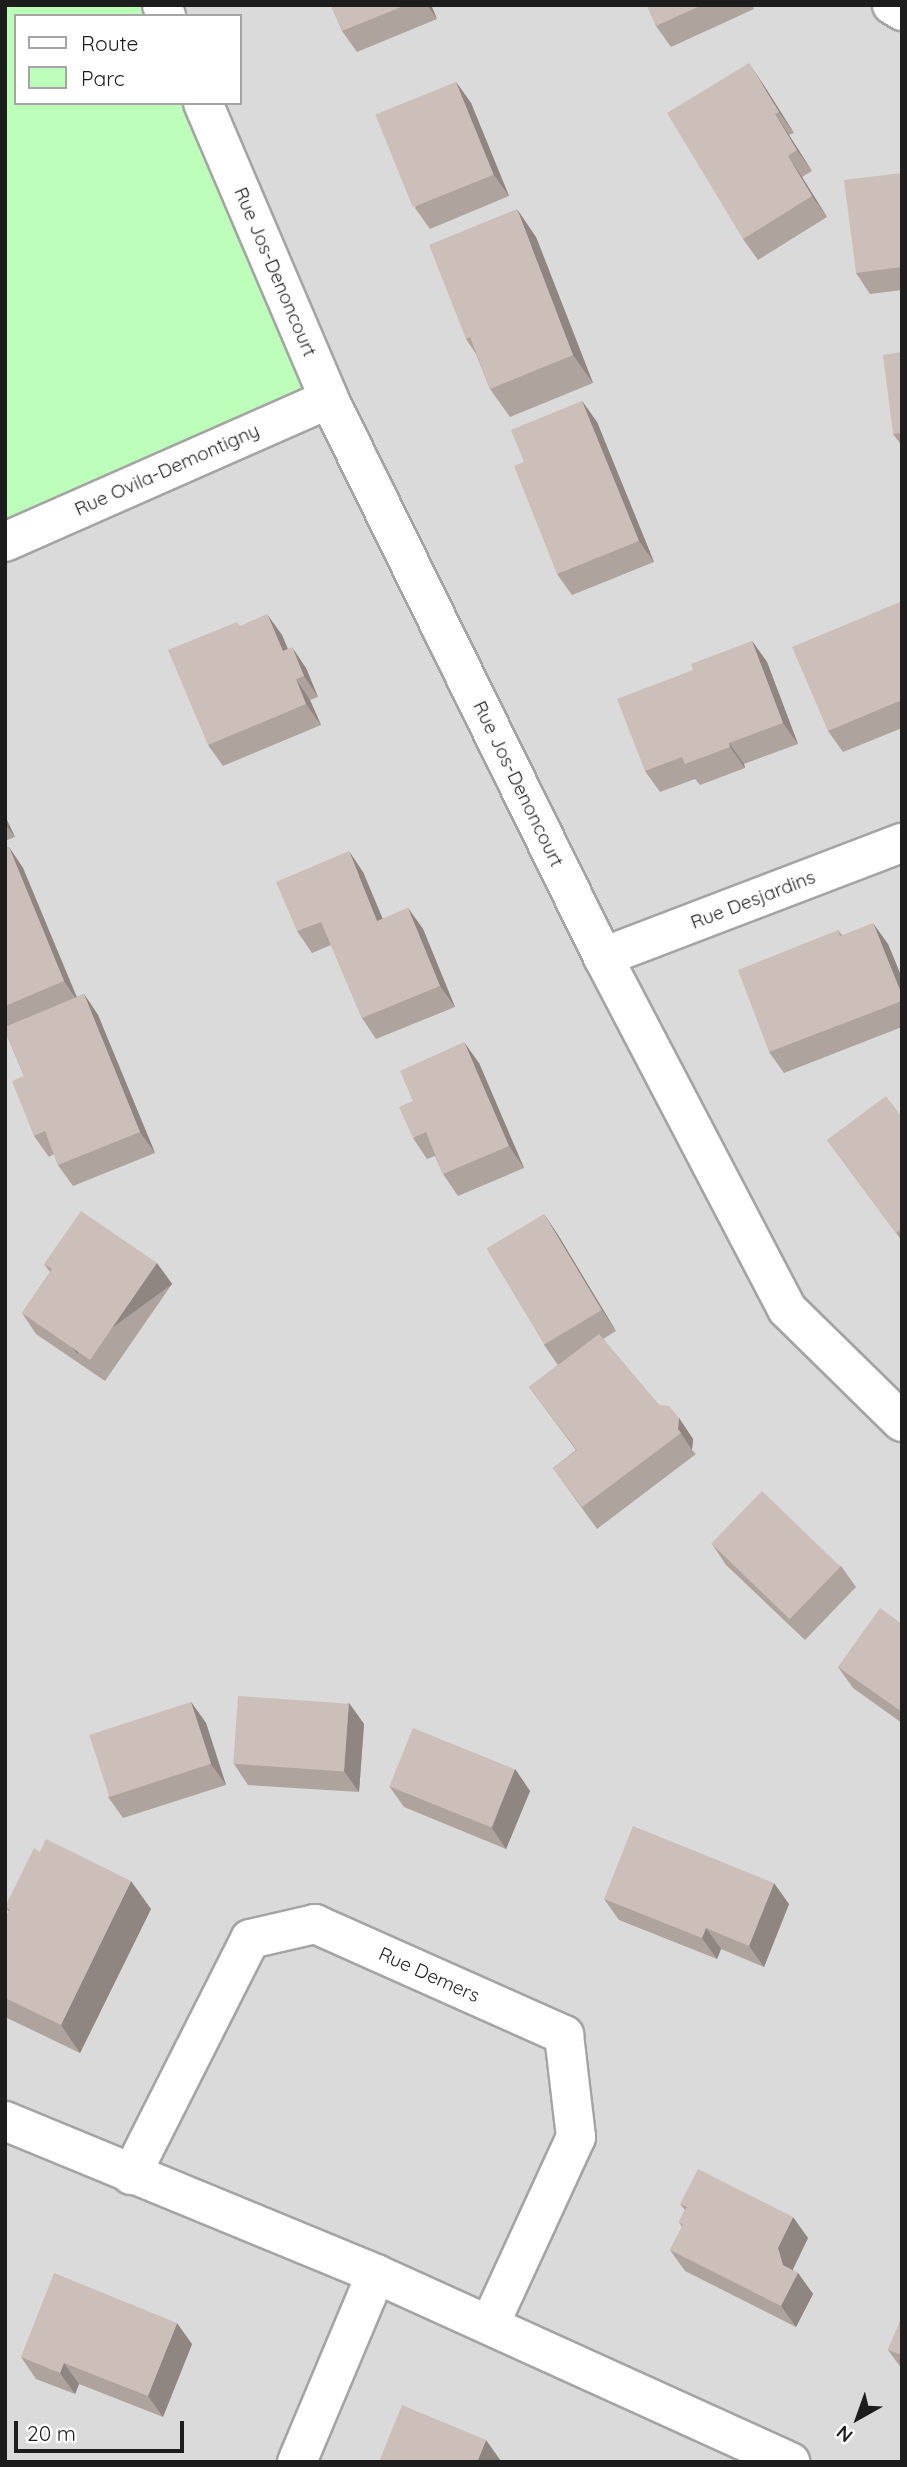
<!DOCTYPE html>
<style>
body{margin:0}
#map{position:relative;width:907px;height:2467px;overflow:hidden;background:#f0e9e2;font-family:Quicksand,sans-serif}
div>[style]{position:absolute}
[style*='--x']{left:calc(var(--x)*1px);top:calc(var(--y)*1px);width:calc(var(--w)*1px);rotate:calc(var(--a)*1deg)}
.residential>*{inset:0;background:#dbdada}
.park>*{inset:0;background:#bdfeba}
.roads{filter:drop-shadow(2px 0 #a4a4a4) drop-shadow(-2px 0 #a4a4a4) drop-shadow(0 2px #a4a4a4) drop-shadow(0 -2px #a4a4a4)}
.minor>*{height:38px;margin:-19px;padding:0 19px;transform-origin:19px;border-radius:19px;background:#fff}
.wall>*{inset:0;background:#afa39e}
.shaded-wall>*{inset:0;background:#8f8581;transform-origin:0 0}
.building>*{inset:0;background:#ccbeb8;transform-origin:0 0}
span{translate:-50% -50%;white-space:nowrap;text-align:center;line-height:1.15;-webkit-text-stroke:6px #fff;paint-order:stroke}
.street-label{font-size:19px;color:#1d1d1d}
.frame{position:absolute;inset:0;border:7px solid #1d1d1d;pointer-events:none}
.legend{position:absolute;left:14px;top:14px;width:228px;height:91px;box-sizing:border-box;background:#fff;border:2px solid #a5a5a5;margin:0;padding:9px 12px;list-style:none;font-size:21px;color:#1d1d1d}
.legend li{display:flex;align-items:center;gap:14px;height:35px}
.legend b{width:35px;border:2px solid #a5a5a5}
.north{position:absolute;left:823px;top:2383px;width:70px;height:70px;-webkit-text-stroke:5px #fff;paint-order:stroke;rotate:220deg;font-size:19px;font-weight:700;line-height:28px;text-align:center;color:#1d1d1d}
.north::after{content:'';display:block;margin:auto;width:24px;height:32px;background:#1d1d1d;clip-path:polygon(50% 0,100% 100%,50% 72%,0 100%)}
.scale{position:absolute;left:14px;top:2421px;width:170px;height:32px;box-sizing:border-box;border:4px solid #1d1d1d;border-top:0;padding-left:9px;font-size:21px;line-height:24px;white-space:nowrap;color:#1d1d1d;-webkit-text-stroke:5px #fff;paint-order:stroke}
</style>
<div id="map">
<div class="residential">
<i style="clip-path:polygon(evenodd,5px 5px,902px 5px,902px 2462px,5px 2462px,5px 5px,16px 16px,240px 16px,240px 103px,16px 103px,16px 16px)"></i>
</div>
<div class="park">
<i style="clip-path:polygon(5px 5px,165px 5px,170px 16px,16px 16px,16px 103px,206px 103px,329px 399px,5px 542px)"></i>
</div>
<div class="roads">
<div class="minor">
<i style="--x:162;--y:5;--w:12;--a:70"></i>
<i style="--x:892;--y:5;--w:12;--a:31"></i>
<i style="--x:203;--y:103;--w:322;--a:66.9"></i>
<i style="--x:329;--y:399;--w:622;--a:63.85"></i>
<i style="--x:603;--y:957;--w:397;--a:62.4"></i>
<i style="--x:787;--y:1309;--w:161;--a:44.5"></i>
<i style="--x:5;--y:542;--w:354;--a:-23.8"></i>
<i style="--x:603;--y:957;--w:320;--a:-20.9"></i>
<i style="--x:5;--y:2121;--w:401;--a:22.4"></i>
<i style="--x:376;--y:2274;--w:455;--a:24.4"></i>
<i style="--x:131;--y:2175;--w:264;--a:-63.2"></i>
<i style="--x:250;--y:1939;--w:67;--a:-13"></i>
<i style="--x:315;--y:1924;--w:273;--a:24"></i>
<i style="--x:564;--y:2035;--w:103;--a:83.3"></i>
<i style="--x:576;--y:2137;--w:206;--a:114.7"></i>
<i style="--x:297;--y:2462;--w:204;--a:-67.2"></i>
</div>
</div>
<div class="wall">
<i style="clip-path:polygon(331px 5px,431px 5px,437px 19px,357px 52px,342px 31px)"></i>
<i style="clip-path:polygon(647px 5px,752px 5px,754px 9px,671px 47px,656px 26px)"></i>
<i style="clip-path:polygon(456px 82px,471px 103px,509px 196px,430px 229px,415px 208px)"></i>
<i style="clip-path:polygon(763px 84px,794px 133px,789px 135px,812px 171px,802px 177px,827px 217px,758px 260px,743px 239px)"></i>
<i style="clip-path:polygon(902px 173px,902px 290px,870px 294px,856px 273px)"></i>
<i style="clip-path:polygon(536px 237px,593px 383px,510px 417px,490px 389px,476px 354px,466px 339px)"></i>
<i style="clip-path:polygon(902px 352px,902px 446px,893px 434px)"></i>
<i style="clip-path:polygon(582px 401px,597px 422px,654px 562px,572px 595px,557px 574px,524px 462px)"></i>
<i style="clip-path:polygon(902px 607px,902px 728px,843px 752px,828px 731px)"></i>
<i style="clip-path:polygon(240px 626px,282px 635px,288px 649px,306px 668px,318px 697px,310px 700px,321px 725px,223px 766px,208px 745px)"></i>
<i style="clip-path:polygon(752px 641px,767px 662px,798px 744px,744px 764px,745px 768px,700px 785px,695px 779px,660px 792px,645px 771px)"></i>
<i style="clip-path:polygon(5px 816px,15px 837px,5px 841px)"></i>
<i style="clip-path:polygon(9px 847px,23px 868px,77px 997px,84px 994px,98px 1015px,155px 1153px,73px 1186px,58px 1165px,54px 1154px,49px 1157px,34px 1136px,24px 1076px,5px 1031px,5px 848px)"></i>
<i style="clip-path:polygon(363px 872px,383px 919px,408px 908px,423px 929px,455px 1007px,376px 1039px,362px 1018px,331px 945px,312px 953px,297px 931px)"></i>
<i style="clip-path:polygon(838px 930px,842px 935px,888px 944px,902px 978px,902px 1027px,784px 1073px,769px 1052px)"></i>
<i style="clip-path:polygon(479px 1063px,524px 1168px,458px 1196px,443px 1174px,435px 1156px,427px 1159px,413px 1138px,413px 1101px)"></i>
<i style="clip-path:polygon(902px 1117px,902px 1241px,827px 1140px)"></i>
<i style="clip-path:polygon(544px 1214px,558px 1235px,616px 1331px,603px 1339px,659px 1405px,679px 1418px,693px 1439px,692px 1450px,696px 1454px,597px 1529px,553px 1468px,576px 1450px,529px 1387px,558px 1365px,544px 1345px)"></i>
<i style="clip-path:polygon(44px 1264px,172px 1284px,105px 1381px,36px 1334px,22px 1313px,50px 1272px)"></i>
<i style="clip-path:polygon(712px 1544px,841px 1566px,856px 1587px,805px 1640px,726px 1565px)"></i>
<i style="clip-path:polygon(902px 1624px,902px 1723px,853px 1688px,838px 1667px)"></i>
<i style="clip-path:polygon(191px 1702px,206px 1723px,226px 1785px,123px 1818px,108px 1797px)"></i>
<i style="clip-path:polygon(349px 1703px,364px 1724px,359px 1792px,248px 1785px,234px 1764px)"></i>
<i style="clip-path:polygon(515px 1769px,530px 1791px,506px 1849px,404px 1807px,389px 1786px)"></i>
<i style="clip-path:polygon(604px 1899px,789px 1904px,764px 1967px,721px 1949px,717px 1959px,619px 1920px)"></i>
<i style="clip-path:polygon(5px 1907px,151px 1909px,80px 2053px,5px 2017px,5px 1919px,9px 1912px)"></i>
<i style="clip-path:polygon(680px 2204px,808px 2238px,793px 2269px,793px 2271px,798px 2273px,813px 2294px,796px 2327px,685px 2271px,670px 2250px,682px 2227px,679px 2222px,685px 2210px)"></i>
<i style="clip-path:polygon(902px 2317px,902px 2369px,888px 2350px)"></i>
<i style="clip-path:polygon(192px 2344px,163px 2417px,79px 2384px,75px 2394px,36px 2379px,21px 2357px)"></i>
</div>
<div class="shaded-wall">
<i style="clip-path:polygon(427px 5px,431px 5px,437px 19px)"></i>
<i style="clip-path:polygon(749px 63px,763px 84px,794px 133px,779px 112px)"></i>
<i style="clip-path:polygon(456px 82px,471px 103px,509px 196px,494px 175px)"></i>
<i style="clip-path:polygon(775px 114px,789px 135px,812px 171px,797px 150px)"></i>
<i style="clip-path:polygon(788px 156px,802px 177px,827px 217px,812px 196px)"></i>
<i style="clip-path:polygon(517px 209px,536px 237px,593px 383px,573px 355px)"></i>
<i style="clip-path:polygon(582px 401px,597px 422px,654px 562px,639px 541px)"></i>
<i style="clip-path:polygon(267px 614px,282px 635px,297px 672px,283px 651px)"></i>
<i style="clip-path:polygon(752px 641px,767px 662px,798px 744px,783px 723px)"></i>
<i style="clip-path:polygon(292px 647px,306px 668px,318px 697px,304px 676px)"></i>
<i style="clip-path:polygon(296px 679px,310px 700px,321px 725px,306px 704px)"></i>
<i style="clip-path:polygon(729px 743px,744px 764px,745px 768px,730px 747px)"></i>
<i style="clip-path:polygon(5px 816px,15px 837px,5px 824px)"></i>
<i style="clip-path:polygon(9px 847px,23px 868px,79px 1003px,64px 981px)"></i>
<i style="clip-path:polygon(349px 851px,363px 872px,392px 942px,377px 921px)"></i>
<i style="clip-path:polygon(408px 908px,423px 929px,455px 1007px,440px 986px)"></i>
<i style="clip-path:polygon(873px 923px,888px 944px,902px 978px,902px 995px)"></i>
<i style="clip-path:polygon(84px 994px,98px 1015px,155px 1153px,140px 1132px)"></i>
<i style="clip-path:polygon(464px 1042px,479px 1063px,524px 1168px,509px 1146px)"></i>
<i style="clip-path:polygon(544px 1214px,558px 1235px,616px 1331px,602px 1310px)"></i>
<i style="left:157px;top:1263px;width:26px;height:118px;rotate:54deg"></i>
<i style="clip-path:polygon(679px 1418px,693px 1439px,692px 1450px,678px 1429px)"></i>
<i style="clip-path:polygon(191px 1702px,206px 1723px,226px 1785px,211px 1764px)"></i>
<i style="clip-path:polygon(349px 1703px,364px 1724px,359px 1792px,344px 1771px)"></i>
<i style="clip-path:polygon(515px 1769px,530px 1791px,506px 1849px,492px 1828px)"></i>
<i style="clip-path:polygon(131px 1881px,151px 1909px,80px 2053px,61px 2025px)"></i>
<i style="clip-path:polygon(774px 1883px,789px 1904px,764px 1967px,749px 1946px)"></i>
<i style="clip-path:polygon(706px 1928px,721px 1949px,717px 1959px,702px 1938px)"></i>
<i style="clip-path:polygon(793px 2217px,808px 2238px,793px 2269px,795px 2278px,798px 2273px,813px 2294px,796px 2327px,781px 2306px,783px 2265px,778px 2248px)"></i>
<i style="clip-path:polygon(177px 2323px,192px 2344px,163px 2417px,148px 2396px)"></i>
<i style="clip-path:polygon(64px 2363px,79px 2384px,75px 2394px,60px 2373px)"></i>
<i style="clip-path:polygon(486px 2440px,501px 2461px,500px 2462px,477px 2462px)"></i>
</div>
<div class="building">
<i style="clip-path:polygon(331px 5px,406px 5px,342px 31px)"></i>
<i style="clip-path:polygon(647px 5px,702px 5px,656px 26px)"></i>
<i style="clip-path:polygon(749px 63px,779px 112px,775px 114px,797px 150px,788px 156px,812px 196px,743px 239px,667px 113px)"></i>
<i style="left:456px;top:82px;width:100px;height:87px;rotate:68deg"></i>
<i style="clip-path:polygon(902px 173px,902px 267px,856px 273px,844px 180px)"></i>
<i style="clip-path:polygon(517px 209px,573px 355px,490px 389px,470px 337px,466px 339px,429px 245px)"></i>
<i style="clip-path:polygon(902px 352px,902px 433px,893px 434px,883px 355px)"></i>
<i style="clip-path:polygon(582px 401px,639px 541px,557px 574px,514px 466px,524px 462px,511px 430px)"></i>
<i style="clip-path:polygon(900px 602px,902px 607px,902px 700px,828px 731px,792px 647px)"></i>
<i style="clip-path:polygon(267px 614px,283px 651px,292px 647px,304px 676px,296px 679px,306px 704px,208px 745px,168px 650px,237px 622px,240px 626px)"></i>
<i style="clip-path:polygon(752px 641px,783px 723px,729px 743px,730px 747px,685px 764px,682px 757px,645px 771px,617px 699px,693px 670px,691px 664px)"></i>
<i style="clip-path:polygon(9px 847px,64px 981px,5px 1006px,5px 848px)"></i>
<i style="clip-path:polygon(349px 851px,377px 921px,408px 908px,440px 986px,362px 1018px,321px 922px,297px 931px,276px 882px)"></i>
<i style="clip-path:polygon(873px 923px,902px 995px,902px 1001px,769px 1052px,738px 970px,838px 930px,840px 936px)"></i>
<i style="clip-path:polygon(84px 994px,140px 1132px,58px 1165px,45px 1131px,34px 1136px,12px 1081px,24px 1076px,5px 1031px,5px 1027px)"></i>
<i style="clip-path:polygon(464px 1042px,509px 1146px,443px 1174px,426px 1132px,413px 1138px,399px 1107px,413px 1101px,400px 1071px)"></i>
<i style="clip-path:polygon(886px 1096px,902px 1117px,902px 1235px,899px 1231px,896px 1233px,827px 1140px)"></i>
<i style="clip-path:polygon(81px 1211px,157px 1263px,90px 1360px,22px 1313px,52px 1269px,44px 1264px)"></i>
<i style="left:544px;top:1214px;width:112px;height:67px;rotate:59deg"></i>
<i style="clip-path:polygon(599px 1334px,659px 1405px,669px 1406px,679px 1418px,678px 1429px,681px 1433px,582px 1507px,553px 1468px,577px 1450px,529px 1387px)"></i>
<i style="left:762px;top:1491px;width:109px;height:73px;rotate:44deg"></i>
<i style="clip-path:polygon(880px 1608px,902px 1624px,902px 1712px,838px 1667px)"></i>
<i style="left:238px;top:1696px;width:111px;height:68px;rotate:4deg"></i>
<i style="left:191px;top:1702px;width:65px;height:107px;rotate:72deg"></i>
<i style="left:413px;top:1728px;width:110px;height:63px;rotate:22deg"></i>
<i style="clip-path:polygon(633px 1826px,774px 1883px,749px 1946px,706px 1928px,702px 1938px,604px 1899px)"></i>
<i style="clip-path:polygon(46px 1839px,131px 1881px,61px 2025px,5px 1998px,5px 1919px,10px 1910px,5px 1907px,34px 1848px,40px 1852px)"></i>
<i style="clip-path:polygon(698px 2169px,793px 2217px,778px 2248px,783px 2265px,798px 2273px,781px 2306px,670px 2250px,683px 2225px,679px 2222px,687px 2207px,680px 2204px)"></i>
<i style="clip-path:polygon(54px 2273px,177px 2323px,148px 2396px,64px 2363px,60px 2373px,21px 2357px)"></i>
<i style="clip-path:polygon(902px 2316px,902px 2355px,888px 2350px)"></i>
<i style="clip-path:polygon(402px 2405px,486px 2440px,477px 2462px,379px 2462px)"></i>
</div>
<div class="street-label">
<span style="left:275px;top:272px;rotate:67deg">Rue Jos-Denoncourt</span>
<span style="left:167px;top:470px;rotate:-24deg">Rue Ovila-Demontigny</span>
<span style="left:518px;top:784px;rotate:64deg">Rue Jos-Denoncourt</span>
<span style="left:753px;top:900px;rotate:-21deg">Rue Desjardins</span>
<span style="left:429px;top:1975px;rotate:24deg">Rue Demers</span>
</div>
<div class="frame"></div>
<ul class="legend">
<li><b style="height:9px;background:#fff"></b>Route</li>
<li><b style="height:19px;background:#bdfeba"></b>Parc</li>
</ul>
<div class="north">N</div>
<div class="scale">20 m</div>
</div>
